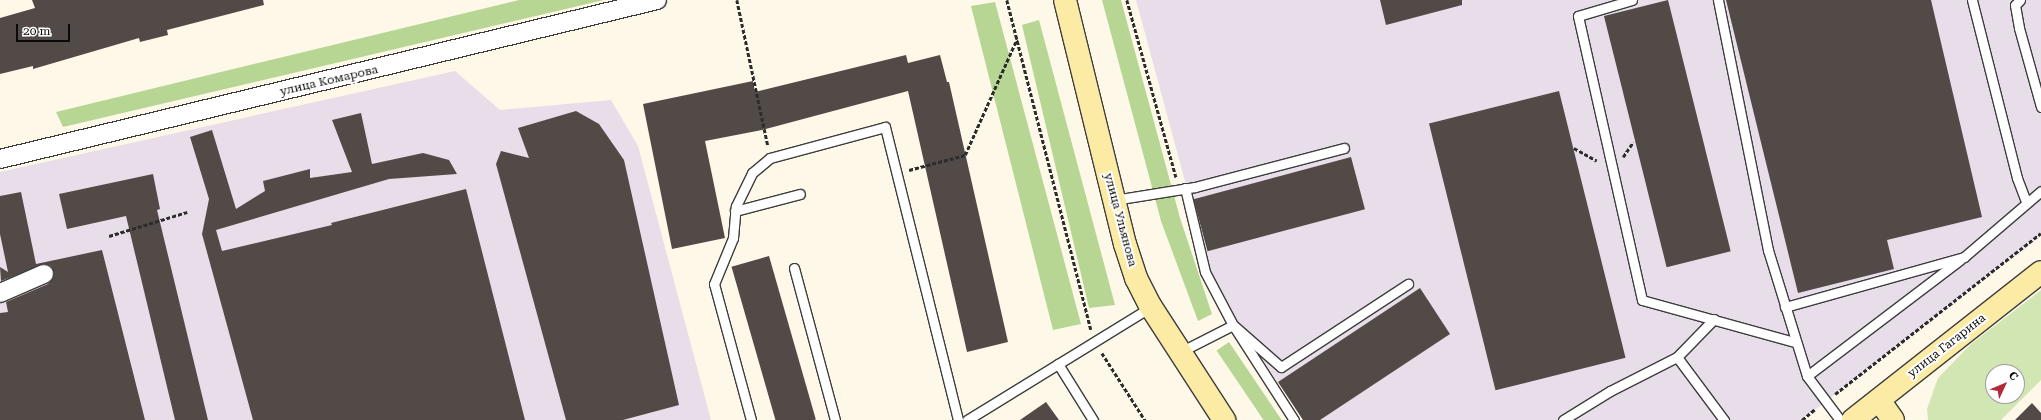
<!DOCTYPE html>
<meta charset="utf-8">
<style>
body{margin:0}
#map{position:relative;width:2041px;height:420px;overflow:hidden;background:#fef8e8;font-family:"Roboto Serif",serif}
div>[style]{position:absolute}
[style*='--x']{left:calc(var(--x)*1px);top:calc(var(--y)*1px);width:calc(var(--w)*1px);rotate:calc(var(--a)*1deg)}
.industrial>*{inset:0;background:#e7dee9}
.green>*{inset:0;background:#d2e6b4}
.forest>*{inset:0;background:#b7d694;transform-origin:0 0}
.building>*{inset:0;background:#524a47;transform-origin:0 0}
.path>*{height:2.5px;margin-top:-1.25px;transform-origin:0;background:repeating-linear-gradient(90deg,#2c2c2c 0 4px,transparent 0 6px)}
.roads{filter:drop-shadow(1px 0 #3d3d3d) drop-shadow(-1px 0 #3d3d3d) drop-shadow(0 1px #3d3d3d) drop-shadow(0 -1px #3d3d3d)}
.lane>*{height:9px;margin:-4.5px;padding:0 4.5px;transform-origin:4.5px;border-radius:4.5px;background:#fff}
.street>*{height:18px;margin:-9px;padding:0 9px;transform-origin:9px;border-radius:9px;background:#fff}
.secondary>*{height:22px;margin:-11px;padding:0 11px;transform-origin:11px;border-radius:11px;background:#fceba5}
span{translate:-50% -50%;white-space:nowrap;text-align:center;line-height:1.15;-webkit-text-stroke:4px #fff;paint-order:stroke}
.street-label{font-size:12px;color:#0a0a0a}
.north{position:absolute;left:1985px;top:364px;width:40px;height:40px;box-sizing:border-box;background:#fff;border:1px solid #9d9d9d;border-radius:50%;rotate:46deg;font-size:11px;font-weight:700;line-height:16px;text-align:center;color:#0a0a0a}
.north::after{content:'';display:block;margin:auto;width:14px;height:18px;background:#b4283a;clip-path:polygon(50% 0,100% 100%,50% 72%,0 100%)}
.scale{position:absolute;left:16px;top:24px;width:54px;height:18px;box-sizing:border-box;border:2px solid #0a0a0a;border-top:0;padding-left:5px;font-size:12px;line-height:14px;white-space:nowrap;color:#0a0a0a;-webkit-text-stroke:3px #fff;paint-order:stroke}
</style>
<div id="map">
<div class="industrial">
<i style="clip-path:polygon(1136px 0,2041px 0,2041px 236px,1802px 420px,1303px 420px,1213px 285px)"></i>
<i style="clip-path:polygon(455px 71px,500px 110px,611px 100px,638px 146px,711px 420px,0 420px,0 172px)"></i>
</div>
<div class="green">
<i style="clip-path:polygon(evenodd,2041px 290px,2041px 380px,2001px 420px,1928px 420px,1927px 409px,1938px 378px,1971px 344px,2041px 290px,1993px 372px,2017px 372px,2017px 396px,1993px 396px,1993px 372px)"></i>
</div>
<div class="forest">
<i style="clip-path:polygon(519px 0,604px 0,63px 127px,56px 112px)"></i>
<i style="clip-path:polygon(1102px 0,1121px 0,1180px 218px,1212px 314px,1198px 321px,1161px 221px)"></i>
<i style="clip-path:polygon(995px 2px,1081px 324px,1053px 330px,971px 6px)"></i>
<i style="clip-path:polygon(1039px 20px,1115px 305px,1089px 308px,1022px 25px)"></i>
<i style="left:1229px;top:342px;width:94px;height:15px;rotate:56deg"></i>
</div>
<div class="building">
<i style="clip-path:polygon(32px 0,263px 0,264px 5px,167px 30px,168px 35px,140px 42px,139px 38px,33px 69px,33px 66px,0 74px,0 18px,35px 8px)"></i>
<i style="clip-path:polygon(1380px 0,1462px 0,1462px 5px,1386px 25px)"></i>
<i style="left:1668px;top:0;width:259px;height:66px;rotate:76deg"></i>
<i style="clip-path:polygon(1726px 0,1931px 0,1982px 217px,1887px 240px,1894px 269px,1798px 293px)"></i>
<i style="clip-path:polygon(906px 55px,908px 63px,940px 55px,947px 82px,949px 82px,1008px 342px,967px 352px,908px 91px,762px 130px,705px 141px,725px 238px,672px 249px,643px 104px,753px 81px,755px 92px)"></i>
<i style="left:1559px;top:91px;width:275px;height:134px;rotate:76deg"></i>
<i style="clip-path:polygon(576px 111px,599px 124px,624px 160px,679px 405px,623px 420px,566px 420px,496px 164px,501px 151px,529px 158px,518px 128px)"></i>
<i style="clip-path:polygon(361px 113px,372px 164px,423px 153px,449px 160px,457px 174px,389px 179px,216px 230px,222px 251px,332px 225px,331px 223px,466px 189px,525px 420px,253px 420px,202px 234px,209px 199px,190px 137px,212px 130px,236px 209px,265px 191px,263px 181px,310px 169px,310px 178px,352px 172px,332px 120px)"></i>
<i style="left:1351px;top:157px;width:54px;height:163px;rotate:75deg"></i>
<i style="clip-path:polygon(153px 174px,160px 209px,157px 210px,208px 420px,175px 420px,126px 216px,67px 229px,59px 194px)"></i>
<i style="clip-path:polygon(21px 192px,36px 264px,102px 250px,145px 420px,0 420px,0 313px,8px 312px,6px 302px,48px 284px,54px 275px,51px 266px,45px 264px,1px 281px,0 267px,8px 272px,0 234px,0 196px)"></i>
<i style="left:769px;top:256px;width:170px;height:39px;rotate:74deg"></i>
<i style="clip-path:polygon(1420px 288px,1450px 334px,1320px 420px,1303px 420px,1278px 382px)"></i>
<i style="clip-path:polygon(1046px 402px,1059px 420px,1020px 420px)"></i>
<i style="clip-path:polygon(2032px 403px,2041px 413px,2041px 420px,2015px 420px)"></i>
</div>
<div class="path">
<i style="--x:737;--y:0;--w:149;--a:78"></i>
<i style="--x:1007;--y:0;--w:340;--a:75.7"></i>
<i style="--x:1127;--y:0;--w:184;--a:74.5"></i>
<i style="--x:1574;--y:148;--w:26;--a:29"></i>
<i style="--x:1623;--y:157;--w:18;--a:-56"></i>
<i style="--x:909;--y:170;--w:58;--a:-15"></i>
<i style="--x:965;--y:155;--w:127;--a:-65.9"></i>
<i style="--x:109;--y:236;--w:82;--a:-17.1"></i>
<i style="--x:1102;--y:353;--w:80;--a:57.3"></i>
<i style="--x:1835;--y:394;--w:261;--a:-38"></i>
<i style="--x:1802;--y:420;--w:17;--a:-40"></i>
</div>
<div class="roads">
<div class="lane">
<i style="--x:1632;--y:0;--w:56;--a:163.5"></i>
<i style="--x:1578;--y:16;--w:291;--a:77.3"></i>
<i style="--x:1642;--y:300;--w:159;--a:15.4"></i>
<i style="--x:1718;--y:0;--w:255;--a:78.7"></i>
<i style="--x:1768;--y:250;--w:132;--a:72.8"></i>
<i style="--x:1807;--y:376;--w:55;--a:53.1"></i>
<i style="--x:1972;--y:0;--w:184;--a:75.8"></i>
<i style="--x:2017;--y:178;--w:26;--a:69"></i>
<i style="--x:2020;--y:0;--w:7;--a:135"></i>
<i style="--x:2015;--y:5;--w:23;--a:80"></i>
<i style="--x:2019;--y:28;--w:82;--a:74.4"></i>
<i style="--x:1185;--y:188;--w:86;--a:76.6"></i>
<i style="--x:1205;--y:272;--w:60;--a:62.2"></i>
<i style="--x:1233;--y:325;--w:113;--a:57.3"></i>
<i style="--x:1114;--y:200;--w:82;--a:-9.1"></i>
<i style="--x:1195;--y:187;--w:154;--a:-14.7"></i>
<i style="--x:735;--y:211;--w:67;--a:-14.7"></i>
<i style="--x:794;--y:268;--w:157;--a:74.9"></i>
<i style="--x:1785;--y:307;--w:186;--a:-15.6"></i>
<i style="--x:1964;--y:257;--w:101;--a:-40.6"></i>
<i style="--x:1180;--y:352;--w:59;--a:-27"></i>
<i style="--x:1233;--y:325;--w:64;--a:41.2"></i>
<i style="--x:1281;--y:367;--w:152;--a:-33.2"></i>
<i style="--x:1677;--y:357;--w:79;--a:53.3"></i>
<i style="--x:1058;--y:364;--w:66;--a:58"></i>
<i style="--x:1807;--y:376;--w:192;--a:-37.2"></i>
<i style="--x:751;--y:420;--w:141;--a:-105.2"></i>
<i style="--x:714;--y:284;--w:50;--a:-67.6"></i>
<i style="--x:733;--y:238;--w:32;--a:-85"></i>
<i style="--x:736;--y:206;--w:37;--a:-64"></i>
<i style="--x:752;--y:173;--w:23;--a:-40"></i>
<i style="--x:770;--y:158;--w:119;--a:-15.1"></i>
<i style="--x:885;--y:127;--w:302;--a:76"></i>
<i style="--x:967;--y:420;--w:216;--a:-31.6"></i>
<i style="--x:1563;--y:420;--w:55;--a:-31.7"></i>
<i style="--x:1610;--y:391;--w:75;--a:-26.9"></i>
<i style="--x:1677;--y:357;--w:53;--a:-45.8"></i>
</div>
<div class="street">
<i style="--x:0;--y:159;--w:676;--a:-13.6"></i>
<i style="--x:0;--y:293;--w:48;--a:-23.4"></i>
</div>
<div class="secondary">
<i style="--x:1065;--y:0;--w:251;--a:76.2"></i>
<i style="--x:1125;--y:244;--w:36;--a:72"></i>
<i style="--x:1136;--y:278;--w:33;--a:63"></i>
<i style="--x:1151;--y:307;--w:135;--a:57.1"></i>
<i style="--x:1879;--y:400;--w:24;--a:55"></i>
<i style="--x:1853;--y:420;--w:239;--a:-38.2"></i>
</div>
</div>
<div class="street-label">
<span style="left:329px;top:81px;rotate:-13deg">улица Комарова</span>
<span style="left:1120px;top:220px;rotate:75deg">улица Ульянова</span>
<span style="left:1947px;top:346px;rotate:-38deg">улица Гагарина</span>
</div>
<div class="north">С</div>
<div class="scale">20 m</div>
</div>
